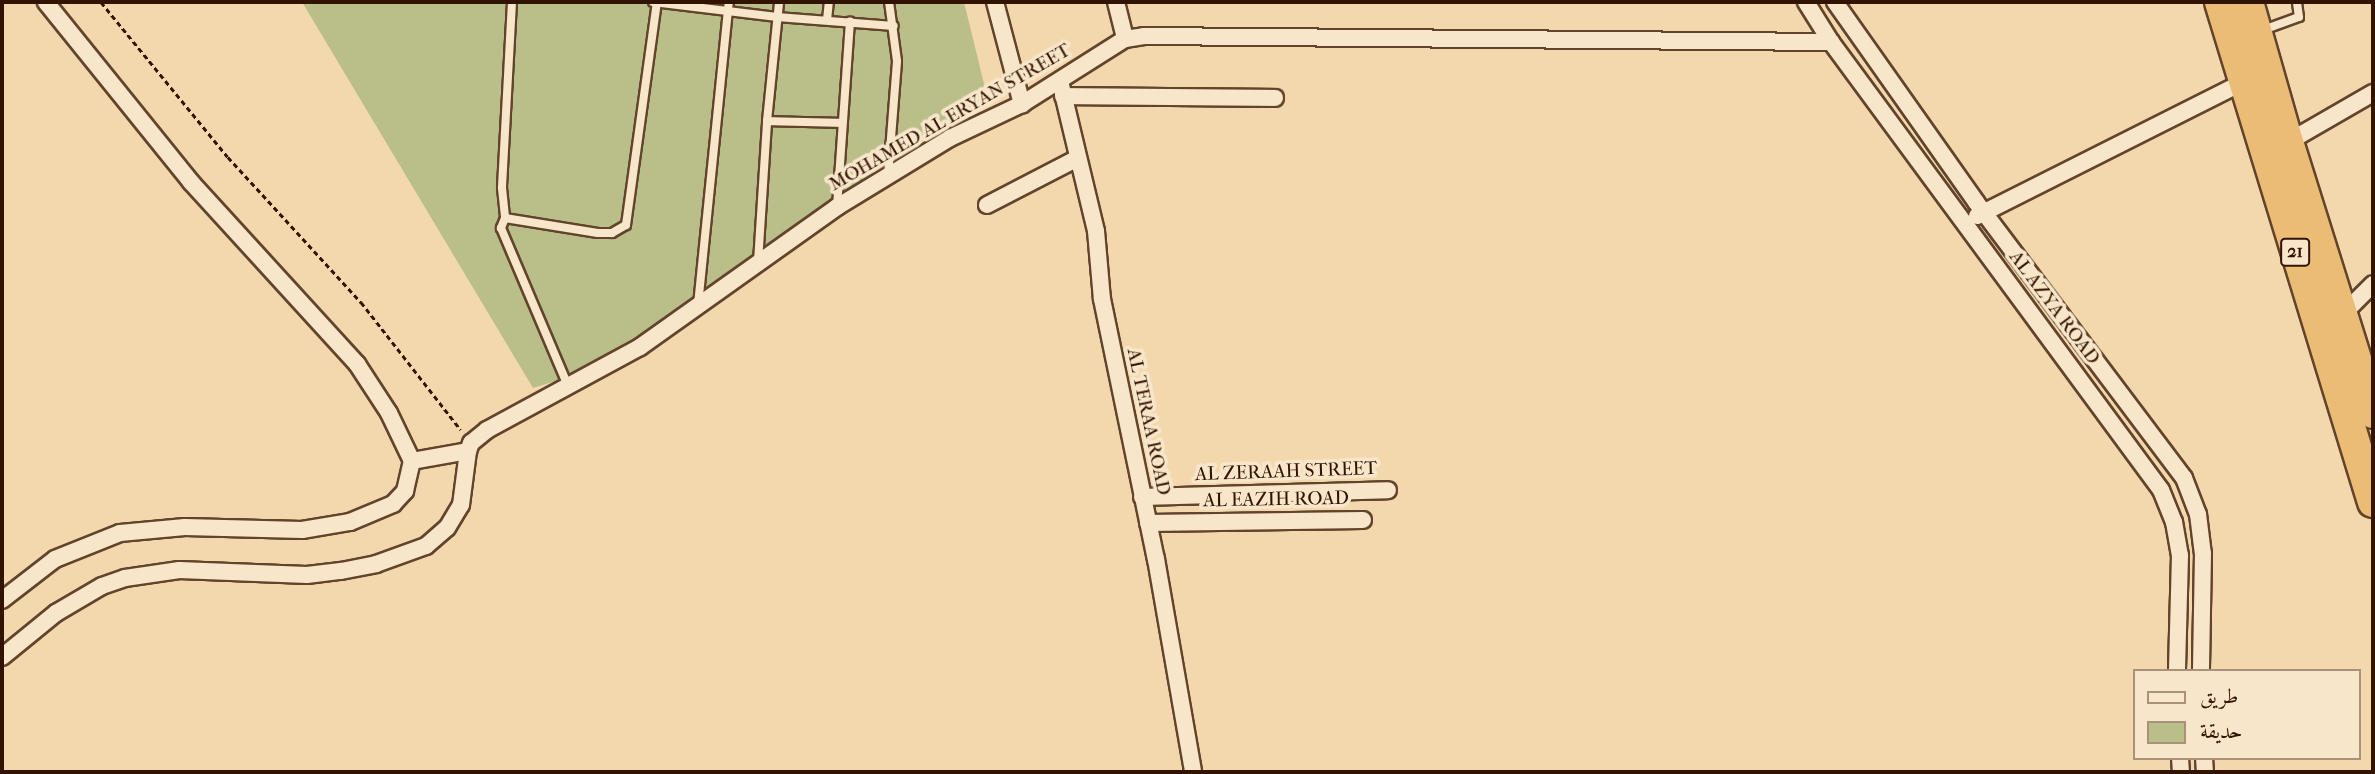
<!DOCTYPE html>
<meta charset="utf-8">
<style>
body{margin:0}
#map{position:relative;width:2375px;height:774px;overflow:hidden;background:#f4d8ad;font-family:"IM FELL French Canon",Amiri,serif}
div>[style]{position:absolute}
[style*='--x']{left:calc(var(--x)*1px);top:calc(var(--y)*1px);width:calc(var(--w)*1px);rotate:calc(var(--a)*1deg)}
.green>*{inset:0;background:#babf8a}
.path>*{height:2.5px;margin-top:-1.25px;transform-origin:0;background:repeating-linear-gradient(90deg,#321300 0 5px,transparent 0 8.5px)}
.roads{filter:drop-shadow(2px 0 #62442b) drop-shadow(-2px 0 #62442b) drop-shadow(0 2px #62442b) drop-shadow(0 -2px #62442b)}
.lane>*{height:8px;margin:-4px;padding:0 4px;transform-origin:4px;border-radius:4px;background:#f8e6ca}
.street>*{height:16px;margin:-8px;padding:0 8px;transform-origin:8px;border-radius:8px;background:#f8e6ca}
.highway>*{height:30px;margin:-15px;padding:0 15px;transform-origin:15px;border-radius:15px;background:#eabc76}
span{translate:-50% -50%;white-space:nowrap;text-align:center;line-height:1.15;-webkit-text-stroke:7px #f8e6ca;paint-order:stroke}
.shield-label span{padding:2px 5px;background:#f8e6ca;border:2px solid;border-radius:5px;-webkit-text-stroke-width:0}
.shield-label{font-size:18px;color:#321300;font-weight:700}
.street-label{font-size:19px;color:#321300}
.frame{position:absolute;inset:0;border:4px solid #321300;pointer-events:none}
.legend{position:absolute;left:2133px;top:669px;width:228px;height:91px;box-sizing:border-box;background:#f8e6ca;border:2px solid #a99279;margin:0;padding:9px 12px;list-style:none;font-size:21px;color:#321300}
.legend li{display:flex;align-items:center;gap:14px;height:35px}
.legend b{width:35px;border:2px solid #a99279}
</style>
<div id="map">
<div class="green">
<i style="clip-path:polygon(302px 2px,964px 2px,987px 96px,652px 327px,569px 377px,533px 388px)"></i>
</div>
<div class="path">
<i style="--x:101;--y:2;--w:200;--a:50.7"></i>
<i style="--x:228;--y:157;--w:197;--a:47.5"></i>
<i style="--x:361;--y:302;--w:162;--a:52"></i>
</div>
<div class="roads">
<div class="lane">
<i style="--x:512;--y:2;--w:186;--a:93.1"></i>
<i style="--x:502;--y:188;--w:30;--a:84"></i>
<i style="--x:505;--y:218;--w:11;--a:112"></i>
<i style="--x:501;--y:228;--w:172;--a:67"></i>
<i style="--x:653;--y:2;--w:125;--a:6.9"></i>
<i style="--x:777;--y:17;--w:117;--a:4.4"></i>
<i style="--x:827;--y:20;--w:18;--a:-84"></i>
<i style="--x:2263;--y:30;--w:38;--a:-20"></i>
<i style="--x:2299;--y:17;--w:15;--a:-98"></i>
<i style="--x:767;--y:121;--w:75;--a:1.5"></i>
<i style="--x:888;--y:176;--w:115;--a:-85.5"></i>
<i style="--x:897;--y:61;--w:60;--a:-97.7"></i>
<i style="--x:837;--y:207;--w:186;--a:-86"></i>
<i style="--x:505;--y:218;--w:94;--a:9.2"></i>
<i style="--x:598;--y:233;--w:14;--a:0"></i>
<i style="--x:612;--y:233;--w:16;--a:-30"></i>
<i style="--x:626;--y:225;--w:225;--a:-82.1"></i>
<i style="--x:758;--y:262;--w:141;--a:-86.3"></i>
<i style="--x:767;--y:121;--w:120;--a:-84.2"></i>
<i style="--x:698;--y:305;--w:305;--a:-84.2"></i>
</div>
<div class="street">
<i style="--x:995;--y:2;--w:106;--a:75.2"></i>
<i style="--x:1116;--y:2;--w:38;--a:76"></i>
<i style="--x:1806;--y:2;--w:47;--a:58"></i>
<i style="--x:1831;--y:42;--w:556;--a:53.62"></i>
<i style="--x:2161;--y:490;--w:35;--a:68"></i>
<i style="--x:2174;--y:522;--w:34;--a:80"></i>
<i style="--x:2180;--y:555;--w:116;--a:91.5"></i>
<i style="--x:1835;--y:2;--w:245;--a:54.8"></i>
<i style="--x:1976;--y:202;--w:346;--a:53"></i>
<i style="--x:2184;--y:478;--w:39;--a:69"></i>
<i style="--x:2198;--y:514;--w:39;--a:83"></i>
<i style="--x:2203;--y:553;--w:118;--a:91"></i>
<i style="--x:1060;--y:81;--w:154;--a:76.5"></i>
<i style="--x:1096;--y:231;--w:68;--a:85"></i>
<i style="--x:1102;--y:299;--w:266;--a:78.3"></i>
<i style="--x:1156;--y:559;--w:216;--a:80.1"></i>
<i style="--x:1063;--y:96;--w:212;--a:0.5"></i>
<i style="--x:2288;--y:142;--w:98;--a:-30"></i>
<i style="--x:987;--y:205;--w:102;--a:-27.3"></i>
<i style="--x:1977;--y:216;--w:299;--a:-26.7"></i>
<i style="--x:2343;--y:314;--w:42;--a:-45"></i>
<i style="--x:412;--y:461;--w:57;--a:-10.1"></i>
<i style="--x:1142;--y:497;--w:246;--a:-1.6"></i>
<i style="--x:1148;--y:523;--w:215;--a:-0.8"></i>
<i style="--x:2;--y:600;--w:67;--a:-37.7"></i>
<i style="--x:55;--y:559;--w:70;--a:-21.8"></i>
<i style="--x:120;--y:533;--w:65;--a:-5.3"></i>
<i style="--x:185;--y:527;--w:117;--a:1.5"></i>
<i style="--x:302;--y:530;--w:49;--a:-9.5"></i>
<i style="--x:350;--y:522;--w:47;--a:-22.7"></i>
<i style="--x:393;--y:504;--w:18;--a:-47"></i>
<i style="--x:405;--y:491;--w:31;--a:-77"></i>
<i style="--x:412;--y:461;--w:53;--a:-115.6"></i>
<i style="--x:389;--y:413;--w:59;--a:-123.1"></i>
<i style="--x:357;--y:364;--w:246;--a:-132.4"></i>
<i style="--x:191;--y:182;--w:231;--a:-128.9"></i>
<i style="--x:2;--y:657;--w:70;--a:-39.2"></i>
<i style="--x:56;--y:613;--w:53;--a:-30.4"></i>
<i style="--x:102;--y:586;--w:24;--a:-19"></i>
<i style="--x:125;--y:578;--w:55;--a:-8.4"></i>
<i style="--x:179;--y:570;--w:128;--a:2.2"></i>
<i style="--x:307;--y:575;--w:34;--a:-7"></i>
<i style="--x:341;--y:571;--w:36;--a:-11"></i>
<i style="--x:376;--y:564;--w:53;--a:-19.8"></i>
<i style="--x:426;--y:546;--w:28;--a:-41"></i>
<i style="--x:447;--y:528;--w:27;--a:-59"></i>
<i style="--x:461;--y:505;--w:54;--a:-82.6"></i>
<i style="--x:468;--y:451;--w:9;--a:-69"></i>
<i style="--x:471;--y:443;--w:21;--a:-39"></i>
<i style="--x:487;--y:430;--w:174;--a:-28.5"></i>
<i style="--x:640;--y:347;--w:242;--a:-35.4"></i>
<i style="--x:837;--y:207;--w:132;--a:-31.4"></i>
<i style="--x:950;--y:138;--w:80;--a:-25.3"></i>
<i style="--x:1022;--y:104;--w:122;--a:-32.3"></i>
<i style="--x:1125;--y:39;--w:19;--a:-9"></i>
<i style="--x:1144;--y:36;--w:687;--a:0.5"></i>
<i style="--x:2180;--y:758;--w:14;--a:86"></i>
<i style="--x:2204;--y:758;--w:14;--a:86"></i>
</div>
<div class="highway">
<i style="--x:2220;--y:2;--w:523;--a:72.99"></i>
<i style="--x:2248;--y:2;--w:146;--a:74.1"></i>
<i style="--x:2288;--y:142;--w:284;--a:72.6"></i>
</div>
</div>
<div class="shield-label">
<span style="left:2295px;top:252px">21</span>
</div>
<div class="street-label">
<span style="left:950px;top:118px;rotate:-30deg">MOHAMED AL ERYAN STREET</span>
<span style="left:2054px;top:308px;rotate:53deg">AL AZYA ROAD</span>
<span style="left:1148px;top:422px;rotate:78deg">AL TERAA ROAD</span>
<span style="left:1286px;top:472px;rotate:-2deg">AL ZERAAH STREET</span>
<span style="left:1276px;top:500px;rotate:-1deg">AL EAZIH ROAD</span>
</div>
<div class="frame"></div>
<ul class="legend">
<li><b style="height:9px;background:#f8e6ca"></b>طريق</li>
<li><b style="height:19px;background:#babf8a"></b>حديقة</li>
</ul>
</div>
